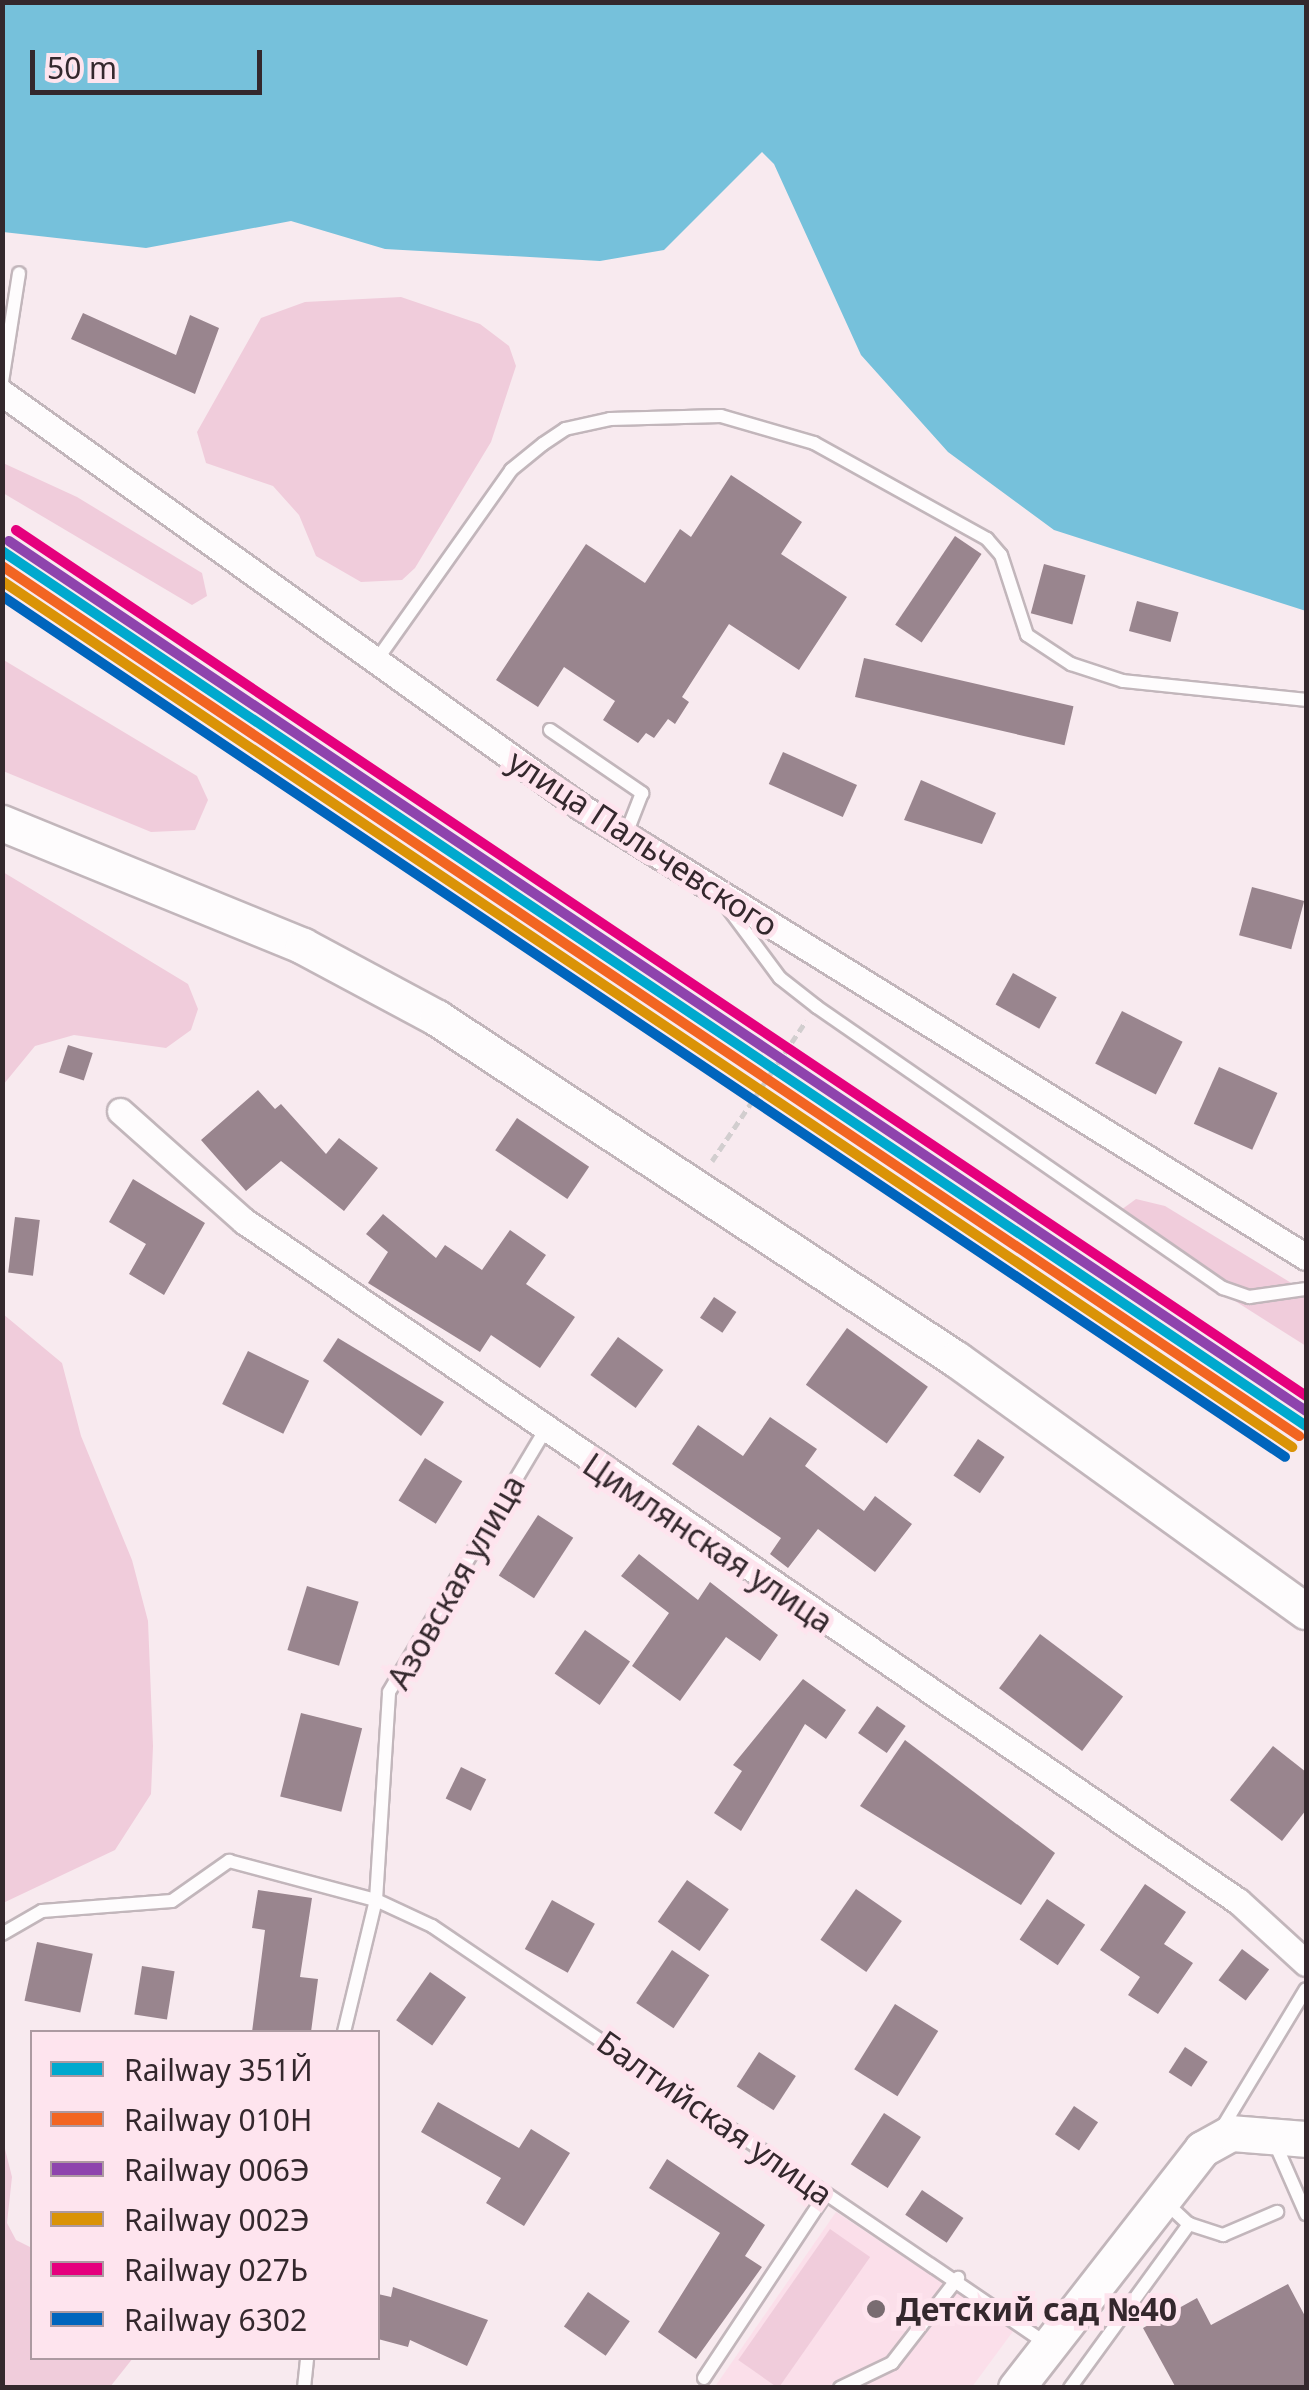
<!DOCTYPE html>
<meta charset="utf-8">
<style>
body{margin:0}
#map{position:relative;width:1309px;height:2390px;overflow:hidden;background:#f8eaef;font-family:"Noto Sans",sans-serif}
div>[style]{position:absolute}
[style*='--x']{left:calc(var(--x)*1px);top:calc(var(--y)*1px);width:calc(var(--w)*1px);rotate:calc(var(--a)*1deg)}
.built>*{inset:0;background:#fbdfea}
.green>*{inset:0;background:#f0ccdb;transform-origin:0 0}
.water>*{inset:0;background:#76c1db}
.building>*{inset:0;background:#99858e;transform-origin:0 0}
.path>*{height:5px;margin-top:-2.5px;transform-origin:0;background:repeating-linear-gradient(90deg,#d2cecf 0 8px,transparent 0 13px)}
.roads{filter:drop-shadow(2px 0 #c2b6bb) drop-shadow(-2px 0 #c2b6bb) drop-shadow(0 2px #c2b6bb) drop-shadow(0 -2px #c2b6bb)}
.lane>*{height:12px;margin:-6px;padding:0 6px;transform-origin:6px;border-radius:6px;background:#fefcfd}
.street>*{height:25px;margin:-12.5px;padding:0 12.5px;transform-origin:12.5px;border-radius:12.5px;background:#fefcfd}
.secondary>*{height:35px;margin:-17.5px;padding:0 17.5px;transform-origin:17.5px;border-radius:17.5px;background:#fefcfd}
.rail-1>*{height:10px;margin:-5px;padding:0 5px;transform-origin:5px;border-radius:5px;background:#00a9ce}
.rail-2>*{height:10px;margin:-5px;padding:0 5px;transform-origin:5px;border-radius:5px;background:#f26522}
.rail-3>*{height:10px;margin:-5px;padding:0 5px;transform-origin:5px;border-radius:5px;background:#8e44ad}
.rail-4>*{height:10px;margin:-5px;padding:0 5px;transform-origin:5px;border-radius:5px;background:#da9307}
.rail-5>*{height:10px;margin:-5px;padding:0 5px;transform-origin:5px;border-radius:5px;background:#e5007d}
.rail-6>*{height:10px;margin:-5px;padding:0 5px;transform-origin:5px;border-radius:5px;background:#0065bd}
.dots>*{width:28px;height:28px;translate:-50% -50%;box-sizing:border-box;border:5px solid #fee4ee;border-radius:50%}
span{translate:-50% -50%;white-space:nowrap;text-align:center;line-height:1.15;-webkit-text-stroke:10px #fee4ee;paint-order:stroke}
.street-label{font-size:32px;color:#34282d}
.poi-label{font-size:32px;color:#34282d;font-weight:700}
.left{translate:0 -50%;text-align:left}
.frame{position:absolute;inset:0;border:5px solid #34282d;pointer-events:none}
.legend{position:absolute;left:30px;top:2030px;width:350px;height:330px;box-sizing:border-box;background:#fee4ee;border:2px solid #ad99a1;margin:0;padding:12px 18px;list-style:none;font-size:30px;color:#34282d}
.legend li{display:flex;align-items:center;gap:20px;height:50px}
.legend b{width:50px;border:2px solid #ad99a1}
.scale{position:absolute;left:30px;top:50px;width:232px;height:45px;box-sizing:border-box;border:5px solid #34282d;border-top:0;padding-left:12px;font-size:30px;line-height:35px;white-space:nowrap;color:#34282d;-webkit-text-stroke:8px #fee4ee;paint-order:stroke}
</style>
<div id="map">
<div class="built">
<i style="clip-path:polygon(836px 2212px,1014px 2330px,972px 2387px,714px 2388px)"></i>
</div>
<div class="green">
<i style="clip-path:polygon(401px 297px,480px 324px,509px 346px,516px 366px,491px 442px,415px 568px,402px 580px,361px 582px,316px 556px,299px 515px,273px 486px,206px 463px,197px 432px,261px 318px,305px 302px)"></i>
<i style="clip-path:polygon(3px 463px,77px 497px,202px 573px,207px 596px,192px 605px,3px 493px)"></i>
<i style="clip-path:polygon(2px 659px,197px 776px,208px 800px,195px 830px,151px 832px,3px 771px)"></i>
<i style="clip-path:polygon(3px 872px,188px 984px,198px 1009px,191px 1030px,166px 1048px,74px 1035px,35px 1046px,3px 1085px)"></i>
<i style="clip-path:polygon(1136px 1199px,1165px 1206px,1306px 1292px,1306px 1346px,1128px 1233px,1121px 1210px)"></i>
<i style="clip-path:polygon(3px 1314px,62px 1363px,81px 1436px,132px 1560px,148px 1621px,153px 1746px,151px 1794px,115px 1850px,3px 1903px)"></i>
<i style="clip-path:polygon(2px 2137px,12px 2177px,7px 2223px,16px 2240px,32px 2248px,32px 2358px,133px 2358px,110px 2387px,3px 2387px)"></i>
<i style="left:830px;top:2229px;width:49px;height:160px;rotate:35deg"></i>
</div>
<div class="water">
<i style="clip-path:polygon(3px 2px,1306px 3px,1306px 611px,1054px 530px,948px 452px,861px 355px,774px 164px,762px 152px,664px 250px,600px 261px,385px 249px,291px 221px,146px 248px,3px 232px)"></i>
</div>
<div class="building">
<i style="clip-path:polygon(83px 313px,176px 355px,190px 315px,219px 328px,195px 394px,71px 339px)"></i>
<i style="clip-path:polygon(731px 475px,802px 522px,781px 554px,847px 597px,799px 670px,729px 624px,682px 697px,689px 702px,675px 724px,668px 719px,654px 738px,646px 733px,638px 743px,603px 720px,615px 701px,564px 667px,538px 707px,496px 680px,586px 544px,645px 583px,680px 529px,691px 537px)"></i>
<i style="left:955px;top:536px;width:32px;height:107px;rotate:34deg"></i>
<i style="left:1044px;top:564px;width:43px;height:51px;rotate:15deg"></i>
<i style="left:1137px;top:601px;width:43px;height:31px;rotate:15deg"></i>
<i style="left:864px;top:658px;width:215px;height:40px;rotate:13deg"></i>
<i style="left:783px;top:752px;width:81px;height:35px;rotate:24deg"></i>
<i style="clip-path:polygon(921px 780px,996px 813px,982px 844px,904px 820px)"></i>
<i style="left:1252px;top:887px;width:54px;height:50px;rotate:15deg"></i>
<i style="left:1013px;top:973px;width:50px;height:36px;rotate:29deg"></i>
<i style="left:1122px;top:1011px;width:68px;height:59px;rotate:27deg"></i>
<i style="left:68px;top:1045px;width:26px;height:29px;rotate:18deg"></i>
<i style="left:1219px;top:1067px;width:64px;height:62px;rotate:24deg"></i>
<i style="clip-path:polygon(258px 1090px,275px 1109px,281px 1104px,326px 1154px,339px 1138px,378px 1168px,344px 1211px,281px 1161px,246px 1191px,201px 1140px)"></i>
<i style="left:517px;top:1118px;width:87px;height:39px;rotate:34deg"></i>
<i style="clip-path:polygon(133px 1179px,205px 1223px,164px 1295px,129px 1274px,146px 1244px,109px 1222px)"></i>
<i style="clip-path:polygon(383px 1214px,436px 1258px,445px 1245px,482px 1270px,510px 1230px,546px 1255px,526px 1284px,575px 1317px,540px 1368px,491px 1335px,480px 1352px,368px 1283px,388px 1252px,366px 1234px)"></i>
<i style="left:15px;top:1217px;width:25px;height:56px;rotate:7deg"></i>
<i style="left:714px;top:1297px;width:27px;height:25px;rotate:34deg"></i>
<i style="left:847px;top:1328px;width:100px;height:70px;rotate:36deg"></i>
<i style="left:618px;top:1337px;width:56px;height:47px;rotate:36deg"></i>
<i style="clip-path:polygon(338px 1338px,444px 1402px,421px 1436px,323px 1361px)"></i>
<i style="left:248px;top:1351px;width:68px;height:59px;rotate:26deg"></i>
<i style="clip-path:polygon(770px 1417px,817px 1449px,805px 1466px,864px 1511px,875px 1496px,912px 1524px,875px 1572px,818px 1529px,788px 1568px,770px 1554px,781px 1538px,672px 1464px,698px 1425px,743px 1456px)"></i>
<i style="left:978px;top:1439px;width:32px;height:44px;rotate:34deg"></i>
<i style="left:425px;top:1458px;width:44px;height:50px;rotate:32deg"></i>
<i style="left:538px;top:1515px;width:42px;height:72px;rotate:33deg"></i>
<i style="clip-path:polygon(639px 1554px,698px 1600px,710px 1582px,778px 1635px,760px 1661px,726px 1637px,680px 1701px,632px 1666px,669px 1613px,621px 1576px)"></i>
<i style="left:307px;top:1586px;width:54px;height:67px;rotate:17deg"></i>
<i style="left:585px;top:1630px;width:55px;height:53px;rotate:35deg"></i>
<i style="left:1040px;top:1634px;width:104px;height:68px;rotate:37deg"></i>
<i style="clip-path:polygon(803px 1679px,846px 1710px,826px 1739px,805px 1724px,741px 1831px,714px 1813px,742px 1771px,733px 1765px)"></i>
<i style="left:877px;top:1706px;width:35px;height:33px;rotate:35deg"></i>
<i style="left:301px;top:1713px;width:63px;height:86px;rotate:14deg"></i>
<i style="clip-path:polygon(905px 1740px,1055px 1853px,1021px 1905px,860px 1806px)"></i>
<i style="clip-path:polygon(1273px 1746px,1306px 1772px,1306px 1810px,1282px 1841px,1230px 1800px)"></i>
<i style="left:461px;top:1767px;width:28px;height:35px;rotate:26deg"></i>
<i style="left:687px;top:1880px;width:51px;height:51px;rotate:35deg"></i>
<i style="clip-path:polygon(1145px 1884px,1186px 1912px,1164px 1944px,1193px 1963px,1158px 2014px,1128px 1995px,1140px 1977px,1100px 1950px)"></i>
<i style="left:856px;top:1889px;width:56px;height:62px;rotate:35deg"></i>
<i style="clip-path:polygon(258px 1890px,312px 1898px,300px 1977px,318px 1979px,311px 2032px,252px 2032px,265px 1930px,252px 1928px)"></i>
<i style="left:1047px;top:1899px;width:46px;height:49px;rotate:34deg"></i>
<i style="left:552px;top:1900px;width:49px;height:56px;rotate:29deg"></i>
<i style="left:37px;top:1942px;width:57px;height:60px;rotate:12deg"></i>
<i style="left:1242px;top:1949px;width:34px;height:39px;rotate:37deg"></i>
<i style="left:672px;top:1950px;width:45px;height:64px;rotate:34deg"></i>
<i style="left:142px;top:1966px;width:33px;height:49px;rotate:9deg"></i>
<i style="left:430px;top:1972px;width:44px;height:59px;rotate:35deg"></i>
<i style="left:895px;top:2004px;width:51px;height:77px;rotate:32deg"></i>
<i style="left:1185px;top:2047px;width:27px;height:30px;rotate:33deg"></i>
<i style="left:759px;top:2052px;width:44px;height:41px;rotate:33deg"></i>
<i style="clip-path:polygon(438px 2102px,519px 2148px,531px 2129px,570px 2153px,524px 2226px,486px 2203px,501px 2178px,421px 2132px)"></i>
<i style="left:1074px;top:2106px;width:29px;height:34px;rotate:34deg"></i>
<i style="left:884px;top:2113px;width:44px;height:61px;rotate:33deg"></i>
<i style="clip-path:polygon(667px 2159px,765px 2225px,745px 2256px,762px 2267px,696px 2359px,658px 2332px,720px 2233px,649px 2188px)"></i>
<i style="left:922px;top:2190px;width:50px;height:30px;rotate:34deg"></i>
<i style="clip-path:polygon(1288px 2284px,1306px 2318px,1306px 2388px,1176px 2388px,1143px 2328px,1197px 2298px,1211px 2325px)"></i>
<i style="clip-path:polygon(393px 2287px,488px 2320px,467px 2366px,410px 2340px,408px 2347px,378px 2339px,378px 2294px,391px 2297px)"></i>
<i style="left:588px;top:2292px;width:51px;height:42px;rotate:35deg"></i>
</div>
<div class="path">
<i style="--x:712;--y:1161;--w:169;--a:-56.1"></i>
</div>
<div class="roads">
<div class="lane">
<i style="--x:2;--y:382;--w:110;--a:-81.1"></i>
<i style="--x:376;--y:661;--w:234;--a:-54.7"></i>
<i style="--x:511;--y:470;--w:41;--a:-39.1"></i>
<i style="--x:543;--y:444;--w:27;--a:-34"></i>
<i style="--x:565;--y:429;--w:46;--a:-12.5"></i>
<i style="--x:610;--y:419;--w:111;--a:-1.5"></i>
<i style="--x:721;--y:416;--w:97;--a:16.2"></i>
<i style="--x:814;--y:443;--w:198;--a:29"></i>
<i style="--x:987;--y:539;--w:21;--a:49"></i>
<i style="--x:1001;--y:555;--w:84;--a:72"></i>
<i style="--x:1027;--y:635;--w:53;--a:33.4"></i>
<i style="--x:1071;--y:664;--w:55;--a:18.1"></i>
<i style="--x:1123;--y:681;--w:184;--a:5.9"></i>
<i style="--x:550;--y:730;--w:112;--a:34.4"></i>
<i style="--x:642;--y:793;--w:44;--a:111.3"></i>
<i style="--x:725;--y:904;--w:92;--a:53.4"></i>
<i style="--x:780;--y:978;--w:47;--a:38.1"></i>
<i style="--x:817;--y:1007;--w:494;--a:34.7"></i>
<i style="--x:1223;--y:1288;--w:28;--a:19"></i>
<i style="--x:1249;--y:1297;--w:58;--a:-8"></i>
<i style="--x:2;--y:1934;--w:46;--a:-29.9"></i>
<i style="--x:42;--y:1911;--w:130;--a:-4.4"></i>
<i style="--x:172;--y:1901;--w:70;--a:-35.1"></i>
<i style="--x:229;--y:1861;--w:152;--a:14.9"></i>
<i style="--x:376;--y:1900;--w:62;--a:24.9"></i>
<i style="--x:432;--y:1926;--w:744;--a:34.2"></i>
<i style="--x:344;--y:2032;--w:136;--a:-76.4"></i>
<i style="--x:376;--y:1900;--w:208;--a:-86.4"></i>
<i style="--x:389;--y:1692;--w:303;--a:-59.2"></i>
<i style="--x:1222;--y:2128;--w:162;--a:-58.9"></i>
<i style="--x:1274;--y:2141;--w:80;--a:66.3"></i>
<i style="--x:1165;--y:2202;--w:33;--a:43"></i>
<i style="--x:1189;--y:2224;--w:36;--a:18"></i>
<i style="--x:1223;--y:2235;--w:59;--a:-23.1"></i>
<i style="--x:704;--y:2378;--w:219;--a:-56.5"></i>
<i style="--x:304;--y:2388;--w:30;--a:-84"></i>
<i style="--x:840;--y:2388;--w:58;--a:-25.7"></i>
<i style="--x:892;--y:2363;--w:108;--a:-52.2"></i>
<i style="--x:1070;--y:2388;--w:203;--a:-54"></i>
</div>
<div class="street">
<i style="--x:2;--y:393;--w:712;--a:35.57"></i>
<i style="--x:581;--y:807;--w:853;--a:31.83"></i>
<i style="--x:120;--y:1111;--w:166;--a:41.6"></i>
<i style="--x:244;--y:1221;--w:1204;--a:34.38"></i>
<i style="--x:1238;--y:1901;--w:92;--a:42.4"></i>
</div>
<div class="secondary">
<i style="--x:2;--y:823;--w:325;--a:22.2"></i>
<i style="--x:303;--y:946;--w:152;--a:28.2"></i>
<i style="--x:437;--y:1018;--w:621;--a:33.31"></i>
<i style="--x:956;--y:1359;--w:431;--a:35.8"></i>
<i style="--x:1016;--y:2388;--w:303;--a:-52.1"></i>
<i style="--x:1202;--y:2149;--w:33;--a:-29"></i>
<i style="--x:1231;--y:2133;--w:75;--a:4.6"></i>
</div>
</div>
<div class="rail-1">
<i style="--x:2;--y:551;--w:1570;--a:33.86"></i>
</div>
<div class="rail-2">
<i style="--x:2;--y:566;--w:1562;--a:33.85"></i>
</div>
<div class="rail-3">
<i style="--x:9;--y:541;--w:1562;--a:33.85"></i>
</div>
<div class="rail-4">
<i style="--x:2;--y:581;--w:1554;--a:33.87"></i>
</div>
<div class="rail-5">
<i style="--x:16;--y:530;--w:1554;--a:33.87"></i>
</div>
<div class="rail-6">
<i style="--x:2;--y:596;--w:1545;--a:33.86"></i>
</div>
<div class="dots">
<i style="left:876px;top:2309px;background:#796c71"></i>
</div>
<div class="street-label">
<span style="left:643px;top:843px;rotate:33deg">улица Пальчевского</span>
<span style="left:708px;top:1543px;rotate:34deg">Цимлянская улица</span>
<span style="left:456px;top:1582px;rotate:-60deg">Азовская улица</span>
<span style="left:715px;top:2118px;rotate:35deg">Балтийская улица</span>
</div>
<div class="poi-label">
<span class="left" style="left:896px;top:2309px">Детский сад №40</span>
</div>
<div class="frame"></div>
<ul class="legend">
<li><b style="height:12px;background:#00a9ce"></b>Railway 351Й</li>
<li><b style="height:12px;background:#f26522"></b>Railway 010Н</li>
<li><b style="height:12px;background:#8e44ad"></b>Railway 006Э</li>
<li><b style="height:12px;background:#da9307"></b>Railway 002Э</li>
<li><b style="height:12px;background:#e5007d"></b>Railway 027Ь</li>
<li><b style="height:12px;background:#0065bd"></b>Railway 6302</li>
</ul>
<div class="scale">50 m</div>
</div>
